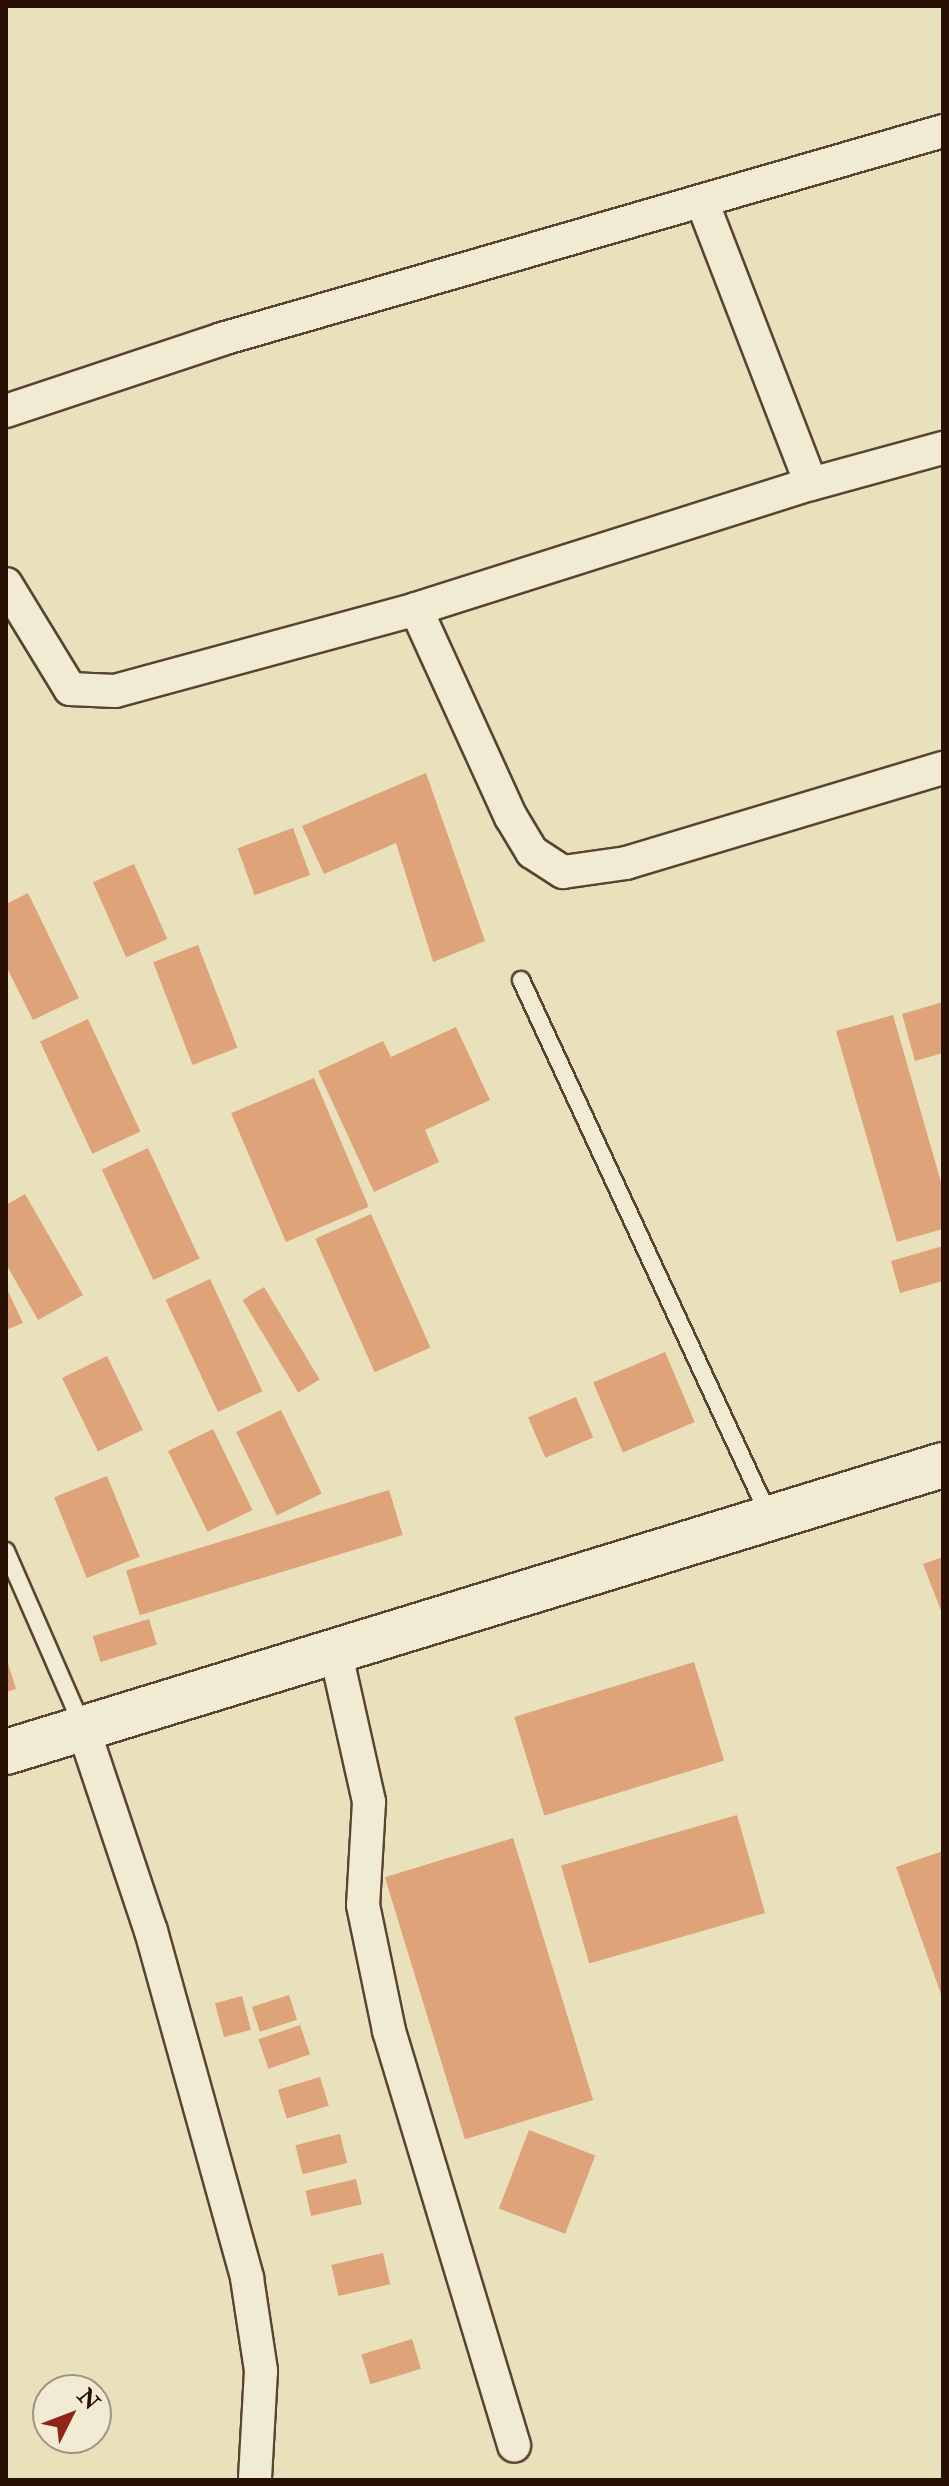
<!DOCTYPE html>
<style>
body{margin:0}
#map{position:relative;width:949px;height:2486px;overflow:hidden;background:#e9e0bc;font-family:"IM FELL Double Pica",serif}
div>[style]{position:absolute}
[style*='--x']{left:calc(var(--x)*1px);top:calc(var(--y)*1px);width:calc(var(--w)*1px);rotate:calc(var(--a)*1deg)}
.building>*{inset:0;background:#dfa379;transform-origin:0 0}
.roads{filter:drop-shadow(2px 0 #584430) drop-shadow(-2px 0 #584430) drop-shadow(0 2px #584430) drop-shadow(0 -2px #584430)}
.service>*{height:16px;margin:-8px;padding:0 8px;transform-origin:8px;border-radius:8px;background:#f1ebd3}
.minor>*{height:32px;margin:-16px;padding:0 16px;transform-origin:16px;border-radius:16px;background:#f1ebd3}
.secondary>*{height:44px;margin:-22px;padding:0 22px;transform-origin:22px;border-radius:22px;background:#f1ebd3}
span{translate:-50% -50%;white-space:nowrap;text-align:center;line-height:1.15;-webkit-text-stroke:7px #f1ebd3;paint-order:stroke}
.frame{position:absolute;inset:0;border:8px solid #271001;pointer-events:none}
.north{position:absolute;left:32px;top:2374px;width:80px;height:80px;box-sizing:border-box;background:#f1ebd3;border:2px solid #a0937f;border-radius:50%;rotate:48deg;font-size:22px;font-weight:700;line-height:32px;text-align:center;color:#271001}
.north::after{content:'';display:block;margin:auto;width:28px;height:36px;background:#8f2418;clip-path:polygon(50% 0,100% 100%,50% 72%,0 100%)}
</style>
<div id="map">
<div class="building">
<i style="clip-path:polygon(426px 773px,485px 941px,433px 962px,396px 843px,324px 874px,302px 826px)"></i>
<i style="left:293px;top:828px;width:50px;height:59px;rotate:70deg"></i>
<i style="left:134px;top:864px;width:82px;height:45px;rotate:66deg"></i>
<i style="clip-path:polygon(28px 893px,79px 998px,33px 1020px,6px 966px,6px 904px)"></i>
<i style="left:198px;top:945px;width:110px;height:48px;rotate:69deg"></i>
<i style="clip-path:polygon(943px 1002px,943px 1053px,915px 1061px,902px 1014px)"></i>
<i style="clip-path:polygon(893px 1015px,943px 1189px,943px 1229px,897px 1242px,836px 1031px)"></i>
<i style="left:88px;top:1019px;width:124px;height:53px;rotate:65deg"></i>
<i style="clip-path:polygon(456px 1027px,490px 1100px,425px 1130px,439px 1162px,374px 1192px,318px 1071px,383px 1041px,391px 1057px)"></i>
<i style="left:314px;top:1078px;width:140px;height:90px;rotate:67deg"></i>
<i style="left:148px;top:1148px;width:122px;height:51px;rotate:65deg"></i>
<i style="clip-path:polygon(25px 1194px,83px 1295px,38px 1320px,6px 1264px,6px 1205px)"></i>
<i style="left:371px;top:1214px;width:146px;height:61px;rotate:66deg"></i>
<i style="clip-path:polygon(943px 1246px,943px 1281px,900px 1293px,891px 1261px)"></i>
<i style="left:210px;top:1279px;width:124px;height:49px;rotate:65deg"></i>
<i style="clip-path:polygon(6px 1287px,23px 1323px,6px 1330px)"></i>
<i style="left:264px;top:1287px;width:108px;height:25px;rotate:59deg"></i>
<i style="left:665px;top:1352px;width:76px;height:78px;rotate:67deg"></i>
<i style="left:107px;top:1356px;width:82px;height:50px;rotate:64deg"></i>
<i style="left:576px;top:1397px;width:44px;height:52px;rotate:67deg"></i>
<i style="left:281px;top:1410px;width:93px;height:50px;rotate:64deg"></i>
<i style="left:213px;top:1429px;width:90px;height:50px;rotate:64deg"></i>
<i style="left:107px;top:1476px;width:87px;height:57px;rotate:68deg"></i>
<i style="left:389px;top:1490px;width:47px;height:275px;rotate:73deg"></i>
<i style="clip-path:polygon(943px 1557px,943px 1616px,923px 1564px)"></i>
<i style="left:149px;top:1619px;width:27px;height:59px;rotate:73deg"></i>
<i style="clip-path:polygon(6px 1657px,16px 1689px,6px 1692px)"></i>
<i style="left:694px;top:1662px;width:103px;height:188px;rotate:73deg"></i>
<i style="left:737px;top:1815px;width:102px;height:183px;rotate:74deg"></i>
<i style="left:513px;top:1838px;width:274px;height:134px;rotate:73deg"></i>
<i style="clip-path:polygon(943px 1851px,943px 2000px,896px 1867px)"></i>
<i style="left:289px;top:1995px;width:26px;height:39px;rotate:72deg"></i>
<i style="left:242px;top:1996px;width:35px;height:28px;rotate:75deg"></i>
<i style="left:300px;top:2025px;width:31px;height:44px;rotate:71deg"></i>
<i style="left:320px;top:2077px;width:30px;height:44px;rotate:73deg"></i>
<i style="left:529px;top:2130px;width:71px;height:84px;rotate:21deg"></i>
<i style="left:340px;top:2134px;width:30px;height:46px;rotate:76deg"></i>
<i style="left:356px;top:2179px;width:26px;height:52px;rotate:77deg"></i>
<i style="left:383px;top:2253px;width:32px;height:53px;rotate:77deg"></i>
<i style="left:412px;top:2339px;width:31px;height:53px;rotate:73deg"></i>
</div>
<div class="roads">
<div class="service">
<i style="--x:521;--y:980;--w:593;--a:65.16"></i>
<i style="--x:6;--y:1551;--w:190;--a:66.4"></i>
</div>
<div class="minor">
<i style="--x:703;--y:204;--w:300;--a:68.9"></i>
<i style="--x:6;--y:411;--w:228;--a:-18.4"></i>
<i style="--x:222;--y:339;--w:750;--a:-16.09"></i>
<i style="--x:6;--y:584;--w:123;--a:58.6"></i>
<i style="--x:70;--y:689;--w:45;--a:2.5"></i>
<i style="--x:115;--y:691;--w:312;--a:-15.2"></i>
<i style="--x:416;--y:609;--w:414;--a:-17.6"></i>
<i style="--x:811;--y:484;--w:137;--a:-15.3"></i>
<i style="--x:416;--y:609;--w:229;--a:65.5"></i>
<i style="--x:511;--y:817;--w:41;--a:59"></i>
<i style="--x:532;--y:852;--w:37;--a:33"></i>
<i style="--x:563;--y:872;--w:64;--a:-8.1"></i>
<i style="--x:626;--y:863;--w:331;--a:-16.7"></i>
<i style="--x:336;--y:1654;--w:152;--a:77.4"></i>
<i style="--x:369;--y:1802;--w:103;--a:93.3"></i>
<i style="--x:363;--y:1905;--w:129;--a:78.3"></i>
<i style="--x:389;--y:2031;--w:433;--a:73.2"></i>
<i style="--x:83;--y:1728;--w:214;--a:71.5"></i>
<i style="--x:151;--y:1931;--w:360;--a:74.5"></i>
<i style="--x:247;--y:2278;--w:94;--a:81.4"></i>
<i style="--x:261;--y:2371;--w:109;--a:93.2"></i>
</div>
<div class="secondary">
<i style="--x:6;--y:1752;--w:980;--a:-17.03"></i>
</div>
</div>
<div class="frame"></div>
<div class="north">N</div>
</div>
